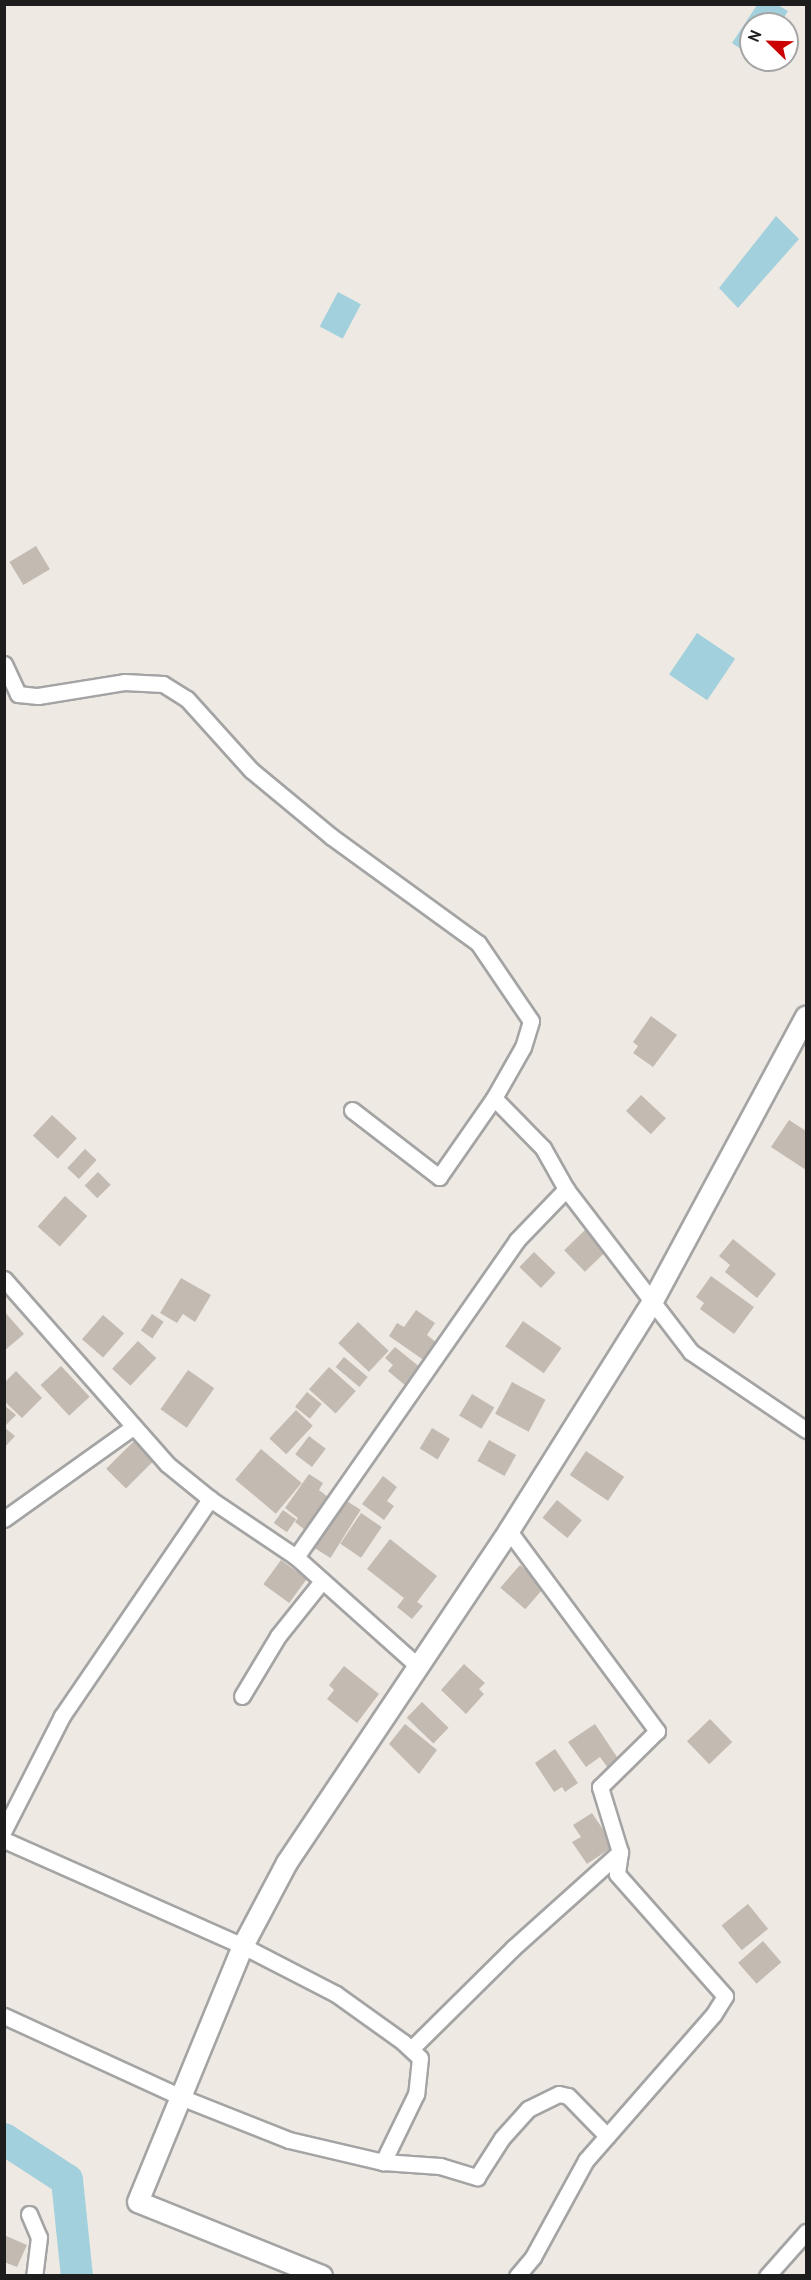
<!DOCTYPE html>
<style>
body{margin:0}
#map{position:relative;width:811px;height:2280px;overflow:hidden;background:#eeeae3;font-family:"PT Sans",sans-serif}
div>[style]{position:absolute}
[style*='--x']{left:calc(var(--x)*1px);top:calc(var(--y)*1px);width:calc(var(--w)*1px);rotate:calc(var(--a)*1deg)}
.water>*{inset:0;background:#a2d0dd;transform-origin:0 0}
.river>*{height:32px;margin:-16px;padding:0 16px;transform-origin:16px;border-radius:16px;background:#a2d0dd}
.building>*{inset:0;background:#c3bab2;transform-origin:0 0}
.roads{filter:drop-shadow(2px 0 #a4a4a4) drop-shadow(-2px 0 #a4a4a4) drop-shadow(0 2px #a4a4a4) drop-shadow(0 -2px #a4a4a4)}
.minor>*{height:15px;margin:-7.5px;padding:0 7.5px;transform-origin:7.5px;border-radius:7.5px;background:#fff}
.tertiary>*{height:20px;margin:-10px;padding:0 10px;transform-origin:10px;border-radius:10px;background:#fff}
span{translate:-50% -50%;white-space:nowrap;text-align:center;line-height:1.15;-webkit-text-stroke:6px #fff;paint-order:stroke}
.frame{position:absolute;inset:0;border:6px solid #1d1d1d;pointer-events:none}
.north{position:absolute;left:739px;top:12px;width:60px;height:60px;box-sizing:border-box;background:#fff;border:2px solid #a5a5a5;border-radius:50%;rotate:293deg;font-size:16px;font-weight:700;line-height:24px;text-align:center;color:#1d1d1d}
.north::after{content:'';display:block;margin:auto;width:21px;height:27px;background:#ca0001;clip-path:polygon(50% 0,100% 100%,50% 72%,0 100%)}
</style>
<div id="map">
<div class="water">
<i style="clip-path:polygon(757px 5px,778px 5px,788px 11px,780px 24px,751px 24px,751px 56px,732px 43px)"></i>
<i style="clip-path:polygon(776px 216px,799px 239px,738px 308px,719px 288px)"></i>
<i style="left:338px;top:292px;width:26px;height:39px;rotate:28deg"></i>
<i style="left:697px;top:633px;width:46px;height:50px;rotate:34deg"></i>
</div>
<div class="river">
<i style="--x:4;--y:2139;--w:75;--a:33.1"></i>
<i style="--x:67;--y:2180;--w:97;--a:84.1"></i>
</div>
<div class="building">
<i style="left:36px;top:546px;width:27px;height:31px;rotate:59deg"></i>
<i style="clip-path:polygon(651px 1016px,677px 1035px,653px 1067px,633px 1053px,638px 1046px,633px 1042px)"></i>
<i style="left:641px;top:1095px;width:34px;height:22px;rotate:43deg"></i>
<i style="left:52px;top:1115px;width:34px;height:28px;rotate:43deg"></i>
<i style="clip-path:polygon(789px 1120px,806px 1131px,806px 1170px,771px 1147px)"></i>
<i style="left:85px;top:1149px;width:16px;height:26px;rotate:43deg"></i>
<i style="left:98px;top:1172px;width:18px;height:19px;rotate:45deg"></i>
<i style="left:65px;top:1196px;width:30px;height:41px;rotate:42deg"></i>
<i style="left:585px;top:1230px;width:30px;height:29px;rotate:46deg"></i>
<i style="clip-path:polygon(733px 1239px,776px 1274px,757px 1298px,725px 1272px,730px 1265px,719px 1256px)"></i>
<i style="left:534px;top:1252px;width:30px;height:21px;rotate:44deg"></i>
<i style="clip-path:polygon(711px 1276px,754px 1307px,734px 1334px,700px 1309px,704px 1303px,696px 1297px)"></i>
<i style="clip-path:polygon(181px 1278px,211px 1295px,195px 1322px,183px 1314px,177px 1323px,160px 1313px)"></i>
<i style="clip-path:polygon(416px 1310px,435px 1323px,427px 1335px,437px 1343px,425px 1361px,389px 1336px,397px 1323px,404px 1327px)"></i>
<i style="clip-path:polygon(4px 1311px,24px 1334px,4px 1351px)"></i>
<i style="left:152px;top:1314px;width:14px;height:20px;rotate:34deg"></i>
<i style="left:103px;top:1315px;width:28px;height:32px;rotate:41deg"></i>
<i style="left:523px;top:1321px;width:47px;height:31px;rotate:35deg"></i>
<i style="left:358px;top:1322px;width:42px;height:29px;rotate:43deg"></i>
<i style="left:138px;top:1341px;width:25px;height:38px;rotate:43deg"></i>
<i style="clip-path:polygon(395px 1347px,421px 1368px,406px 1386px,388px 1371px,393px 1365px,385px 1358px)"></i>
<i style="left:344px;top:1357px;width:31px;height:13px;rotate:40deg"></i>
<i style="left:61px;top:1366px;width:42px;height:28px;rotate:47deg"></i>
<i style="left:329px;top:1367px;width:36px;height:30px;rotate:42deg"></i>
<i style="left:188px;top:1370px;width:32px;height:48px;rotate:35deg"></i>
<i style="clip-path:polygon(16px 1371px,42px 1398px,22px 1418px,4px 1401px,4px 1383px)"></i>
<i style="left:512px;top:1382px;width:38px;height:36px;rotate:28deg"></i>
<i style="left:307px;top:1392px;width:19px;height:19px;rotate:39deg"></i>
<i style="left:472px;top:1394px;width:26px;height:25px;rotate:31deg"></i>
<i style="clip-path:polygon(4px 1405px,16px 1415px,6px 1425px,4px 1423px)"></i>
<i style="left:296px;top:1410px;width:23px;height:39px;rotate:43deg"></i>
<i style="clip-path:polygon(4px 1427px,15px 1436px,4px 1448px)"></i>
<i style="left:432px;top:1428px;width:21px;height:24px;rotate:31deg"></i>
<i style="left:309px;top:1436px;width:21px;height:23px;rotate:37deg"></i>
<i style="left:138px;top:1437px;width:28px;height:45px;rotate:45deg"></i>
<i style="left:489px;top:1440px;width:31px;height:24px;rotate:29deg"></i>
<i style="left:261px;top:1449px;width:53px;height:40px;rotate:40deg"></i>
<i style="left:586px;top:1451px;width:46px;height:29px;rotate:34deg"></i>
<i style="clip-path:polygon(309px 1474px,323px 1483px,319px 1490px,328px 1497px,305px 1530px,295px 1522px,298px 1518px,285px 1508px)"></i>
<i style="clip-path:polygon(383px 1476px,397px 1487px,387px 1501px,394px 1506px,384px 1520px,362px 1504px)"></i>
<i style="left:342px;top:1498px;width:22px;height:57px;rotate:32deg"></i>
<i style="left:557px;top:1500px;width:32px;height:23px;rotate:39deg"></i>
<i style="left:283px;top:1510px;width:16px;height:16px;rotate:35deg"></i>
<i style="left:361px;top:1513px;width:25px;height:37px;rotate:34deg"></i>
<i style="clip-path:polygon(390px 1539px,437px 1576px,417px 1602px,423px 1606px,412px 1619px,397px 1607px,404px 1598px,367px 1569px)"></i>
<i style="left:281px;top:1560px;width:32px;height:30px;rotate:36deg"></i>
<i style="left:520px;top:1565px;width:33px;height:30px;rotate:41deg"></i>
<i style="clip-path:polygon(464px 1664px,485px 1683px,479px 1689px,484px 1694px,466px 1714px,441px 1690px)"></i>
<i style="clip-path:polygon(344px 1666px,379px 1694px,357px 1723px,327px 1699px,334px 1690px,329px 1685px)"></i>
<i style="left:422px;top:1702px;width:37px;height:22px;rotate:44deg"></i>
<i style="left:710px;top:1719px;width:32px;height:32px;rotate:46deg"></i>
<i style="clip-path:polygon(405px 1724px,437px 1750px,419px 1774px,389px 1744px)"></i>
<i style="clip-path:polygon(595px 1724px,619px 1760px,608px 1768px,600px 1757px,586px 1767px,568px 1742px)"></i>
<i style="clip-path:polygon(555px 1749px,578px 1783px,565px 1792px,562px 1787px,554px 1792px,535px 1763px)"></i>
<i style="clip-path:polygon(592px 1813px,614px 1846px,587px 1864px,572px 1842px,581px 1837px,573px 1825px)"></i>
<i style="left:748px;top:1904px;width:32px;height:34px;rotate:51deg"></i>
<i style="left:763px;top:1941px;width:28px;height:33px;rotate:49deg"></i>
<i style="clip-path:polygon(4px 2235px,27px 2245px,17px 2267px,4px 2262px)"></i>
</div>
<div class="roads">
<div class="minor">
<i style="--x:4;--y:664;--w:33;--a:65"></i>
<i style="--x:18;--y:694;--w:20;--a:6"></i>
<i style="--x:38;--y:696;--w:87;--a:-9.2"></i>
<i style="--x:124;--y:682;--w:39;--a:3"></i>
<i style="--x:163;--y:684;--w:28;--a:32"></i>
<i style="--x:187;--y:699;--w:96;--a:48"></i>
<i style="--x:251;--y:770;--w:105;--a:39.6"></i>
<i style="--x:332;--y:837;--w:180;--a:36"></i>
<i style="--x:478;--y:943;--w:94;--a:55.8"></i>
<i style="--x:531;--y:1021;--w:27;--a:107"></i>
<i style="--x:523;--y:1047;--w:59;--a:119.6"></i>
<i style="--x:494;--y:1098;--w:70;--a:45.6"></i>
<i style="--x:543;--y:1148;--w:47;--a:60.7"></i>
<i style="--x:566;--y:1189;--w:205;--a:52.5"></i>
<i style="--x:691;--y:1352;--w:139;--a:34.1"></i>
<i style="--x:352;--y:1110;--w:110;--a:37.6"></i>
<i style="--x:439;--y:1177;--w:96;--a:-55.2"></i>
<i style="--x:4;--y:1279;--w:247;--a:48.6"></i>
<i style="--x:167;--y:1464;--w:55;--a:39.1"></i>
<i style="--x:210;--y:1499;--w:104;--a:34"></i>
<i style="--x:296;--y:1557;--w:164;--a:41.8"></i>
<i style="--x:4;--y:1519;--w:158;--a:-35.5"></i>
<i style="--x:509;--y:1531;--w:249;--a:53.5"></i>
<i style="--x:657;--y:1731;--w:80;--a:135.5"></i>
<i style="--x:600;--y:1787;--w:68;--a:72.9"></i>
<i style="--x:620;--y:1852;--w:22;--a:98"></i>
<i style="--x:617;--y:1874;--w:163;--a:48.5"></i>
<i style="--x:725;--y:1996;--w:22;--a:122"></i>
<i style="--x:713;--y:2015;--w:193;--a:131.2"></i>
<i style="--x:586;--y:2160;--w:111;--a:118.7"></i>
<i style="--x:533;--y:2257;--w:25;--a:130"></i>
<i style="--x:296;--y:1557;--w:386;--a:-55.1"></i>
<i style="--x:517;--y:1240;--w:71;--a:-46.1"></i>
<i style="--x:242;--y:1696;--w:70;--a:-59"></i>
<i style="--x:278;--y:1636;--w:70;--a:-51.3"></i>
<i style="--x:4;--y:1830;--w:128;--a:-63"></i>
<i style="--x:62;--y:1716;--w:263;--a:-55.7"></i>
<i style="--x:4;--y:1840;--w:261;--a:23.9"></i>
<i style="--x:243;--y:1946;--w:105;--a:27.3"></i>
<i style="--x:336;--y:1994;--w:82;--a:35.6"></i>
<i style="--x:403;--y:2042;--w:23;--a:43"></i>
<i style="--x:420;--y:2058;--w:36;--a:96"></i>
<i style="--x:416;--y:2094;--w:76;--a:115.9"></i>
<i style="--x:4;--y:2016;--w:197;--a:24.6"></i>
<i style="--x:183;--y:2098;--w:114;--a:21.6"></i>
<i style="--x:289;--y:2140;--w:97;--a:13.2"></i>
<i style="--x:383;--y:2162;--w:57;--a:4"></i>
<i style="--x:440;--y:2166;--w:39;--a:17"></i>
<i style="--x:477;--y:2177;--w:46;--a:-57.3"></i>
<i style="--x:502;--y:2138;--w:39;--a:-48"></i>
<i style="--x:528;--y:2109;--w:34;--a:-26"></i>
<i style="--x:559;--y:2094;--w:9;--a:13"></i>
<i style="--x:568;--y:2096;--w:56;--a:45.7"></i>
<i style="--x:411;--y:2049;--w:144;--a:-44.7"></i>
<i style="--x:513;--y:1948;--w:144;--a:-41.9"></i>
<i style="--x:29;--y:2214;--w:25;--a:67"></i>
<i style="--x:39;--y:2237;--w:39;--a:97"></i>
<i style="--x:767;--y:2276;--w:59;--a:-48.4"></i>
</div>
<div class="tertiary">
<i style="--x:322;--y:2276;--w:198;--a:-158.1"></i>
<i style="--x:138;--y:2202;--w:277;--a:-67.7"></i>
<i style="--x:243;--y:1946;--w:94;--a:-62.1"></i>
<i style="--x:287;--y:1863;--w:399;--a:-56.2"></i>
<i style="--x:509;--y:1531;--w:271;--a:-57.9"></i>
<i style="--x:653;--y:1301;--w:323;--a:-61.7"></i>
</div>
</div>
<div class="frame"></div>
<div class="north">N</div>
</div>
